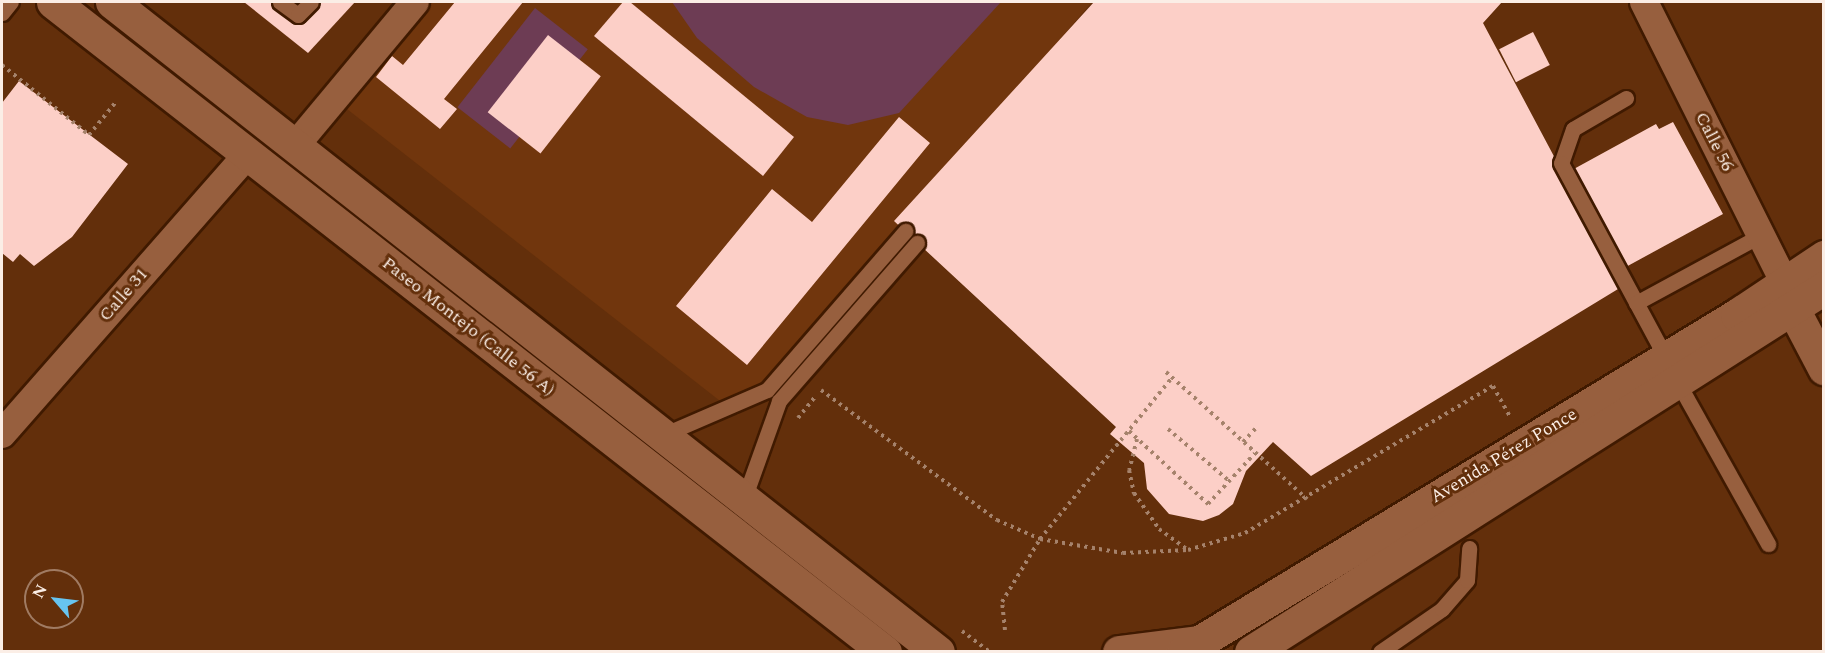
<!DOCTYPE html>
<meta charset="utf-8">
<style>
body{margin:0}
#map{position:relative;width:1825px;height:653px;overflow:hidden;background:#632f0b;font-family:Spectral,serif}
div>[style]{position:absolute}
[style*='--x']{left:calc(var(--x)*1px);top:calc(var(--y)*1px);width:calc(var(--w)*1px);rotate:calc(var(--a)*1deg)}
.built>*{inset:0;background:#71360d}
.green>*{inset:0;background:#6d3c54;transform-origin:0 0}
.building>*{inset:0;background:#fccfc7;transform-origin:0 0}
.path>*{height:4px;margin-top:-2px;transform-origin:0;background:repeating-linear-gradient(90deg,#a5826b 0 3px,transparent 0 7.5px)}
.roads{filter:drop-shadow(2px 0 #401a00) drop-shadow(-2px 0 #401a00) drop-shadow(0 2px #401a00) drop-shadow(0 -2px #401a00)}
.lane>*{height:15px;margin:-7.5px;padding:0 7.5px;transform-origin:7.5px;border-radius:7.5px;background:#975f3e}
.street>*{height:28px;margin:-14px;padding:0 14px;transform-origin:14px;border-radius:14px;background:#975f3e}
.secondary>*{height:33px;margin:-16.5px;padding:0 16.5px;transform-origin:16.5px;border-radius:16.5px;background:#975f3e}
span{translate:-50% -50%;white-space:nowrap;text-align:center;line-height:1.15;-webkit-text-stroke:6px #632f0b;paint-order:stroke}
.street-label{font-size:18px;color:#fbeee6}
.frame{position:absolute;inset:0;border:3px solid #fbeee6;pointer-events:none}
.north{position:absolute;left:24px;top:569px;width:60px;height:60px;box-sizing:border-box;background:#632f0b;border:2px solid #a07b63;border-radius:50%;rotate:298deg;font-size:16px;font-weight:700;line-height:24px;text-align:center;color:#fbeee6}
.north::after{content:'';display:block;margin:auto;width:21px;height:27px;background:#67c4f0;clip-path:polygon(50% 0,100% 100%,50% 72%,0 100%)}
</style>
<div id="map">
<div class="built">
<i style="clip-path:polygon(424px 2px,1092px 2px,738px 415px,338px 102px)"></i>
</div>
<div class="green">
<i style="clip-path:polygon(672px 2px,1001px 2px,899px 113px,848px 125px,807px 117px,754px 87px,697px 38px)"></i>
<i style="left:535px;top:8px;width:67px;height:126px;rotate:38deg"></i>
</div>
<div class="building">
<i style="clip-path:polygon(244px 2px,355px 2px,308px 53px)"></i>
<i style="clip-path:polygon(455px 2px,523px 2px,444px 99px,457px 109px,440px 129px,376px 77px,392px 56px,403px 65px)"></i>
<i style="clip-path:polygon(623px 2px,630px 2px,794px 137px,763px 176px,594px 36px)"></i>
<i style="clip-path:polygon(1094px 2px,1502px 2px,1483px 23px,1623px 286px,1311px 476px,1273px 442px,1246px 471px,1233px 504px,1219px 515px,1203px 521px,1169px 514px,1147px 489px,1144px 463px,1110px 434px,1116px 427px,894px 221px)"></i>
<i style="left:1533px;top:32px;width:37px;height:38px;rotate:63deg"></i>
<i style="left:548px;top:35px;width:67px;height:98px;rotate:38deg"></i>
<i style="clip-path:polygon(19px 81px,128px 164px,72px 237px,34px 266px,20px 254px,13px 262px,2px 253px,2px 103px)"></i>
<i style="clip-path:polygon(899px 117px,930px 143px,747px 365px,676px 306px,772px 189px,812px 222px)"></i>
<i style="clip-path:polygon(1673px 122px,1723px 214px,1624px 268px,1572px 170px,1656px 124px,1659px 129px)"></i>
</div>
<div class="path">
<i style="--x:2;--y:65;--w:112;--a:38.8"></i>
<i style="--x:89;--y:135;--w:41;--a:-50.9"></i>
<i style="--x:1166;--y:372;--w:190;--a:42"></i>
<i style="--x:821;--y:390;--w:219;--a:36.5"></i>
<i style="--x:997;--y:520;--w:47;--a:23.8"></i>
<i style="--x:1040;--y:539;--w:84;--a:9.6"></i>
<i style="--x:1123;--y:553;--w:65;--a:-2.6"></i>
<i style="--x:1188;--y:550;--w:59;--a:-16.6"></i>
<i style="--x:1245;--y:533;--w:288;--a:-30.7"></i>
<i style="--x:1493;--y:386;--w:37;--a:61"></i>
<i style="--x:798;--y:418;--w:26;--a:-51"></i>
<i style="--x:1168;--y:429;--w:80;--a:40.4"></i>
<i style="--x:1129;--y:431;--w:108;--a:42.7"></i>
<i style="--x:1208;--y:504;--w:69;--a:-47.3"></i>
<i style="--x:1137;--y:439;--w:32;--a:104"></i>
<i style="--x:1129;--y:470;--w:24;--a:78"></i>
<i style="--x:1134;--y:493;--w:44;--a:55.2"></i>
<i style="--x:1159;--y:529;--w:36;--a:36"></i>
<i style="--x:1243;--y:442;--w:21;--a:-47"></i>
<i style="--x:1005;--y:630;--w:28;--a:-96"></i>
<i style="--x:1002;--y:602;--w:74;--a:-58.9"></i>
<i style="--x:1040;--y:539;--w:208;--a:-50.7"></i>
<i style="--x:962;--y:631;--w:35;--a:37"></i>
</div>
<div class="roads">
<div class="lane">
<i style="--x:280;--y:2;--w:22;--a:36"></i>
<i style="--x:298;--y:15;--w:18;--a:-45"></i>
<i style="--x:2;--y:13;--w:14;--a:-51"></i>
<i style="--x:1626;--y:98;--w:61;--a:149.7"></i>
<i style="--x:1573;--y:129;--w:36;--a:109"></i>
<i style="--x:1561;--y:163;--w:221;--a:61.7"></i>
<i style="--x:1636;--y:303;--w:142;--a:-28.5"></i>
<i style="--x:1677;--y:381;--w:187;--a:60.8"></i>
<i style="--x:663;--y:435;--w:113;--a:-23.4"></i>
<i style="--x:767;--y:390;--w:211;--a:-49"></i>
<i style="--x:744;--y:499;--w:104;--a:-70.3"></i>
<i style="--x:779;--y:401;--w:210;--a:-48.9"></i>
<i style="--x:1380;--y:652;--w:75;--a:-34.7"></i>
<i style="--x:1442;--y:609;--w:38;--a:-49"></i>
<i style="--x:1467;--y:580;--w:32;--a:-86"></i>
</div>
<div class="street">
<i style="--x:1644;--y:2;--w:314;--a:63.4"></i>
<i style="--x:295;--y:146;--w:187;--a:-50.2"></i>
<i style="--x:2;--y:434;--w:371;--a:-48.7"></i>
</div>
<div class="secondary">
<i style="--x:53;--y:2;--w:1056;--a:38"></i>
<i style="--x:112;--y:2;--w:1051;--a:38.2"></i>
<i style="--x:1793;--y:309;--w:67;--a:62.3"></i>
<i style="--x:1119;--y:652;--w:81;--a:-7.1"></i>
<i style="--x:1183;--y:652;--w:648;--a:-31.31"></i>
<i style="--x:1737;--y:315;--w:105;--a:-33.7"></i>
<i style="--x:1251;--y:652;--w:679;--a:-32.43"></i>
</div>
</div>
<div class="street-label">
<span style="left:1714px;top:142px;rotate:63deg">Calle 56</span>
<span style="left:124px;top:295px;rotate:-49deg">Calle 31</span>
<span style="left:468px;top:327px;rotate:38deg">Paseo Montejo (Calle 56 A)</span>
<span style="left:1504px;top:456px;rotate:-31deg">Avenida Pérez Ponce</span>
</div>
<div class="frame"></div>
<div class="north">N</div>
</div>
